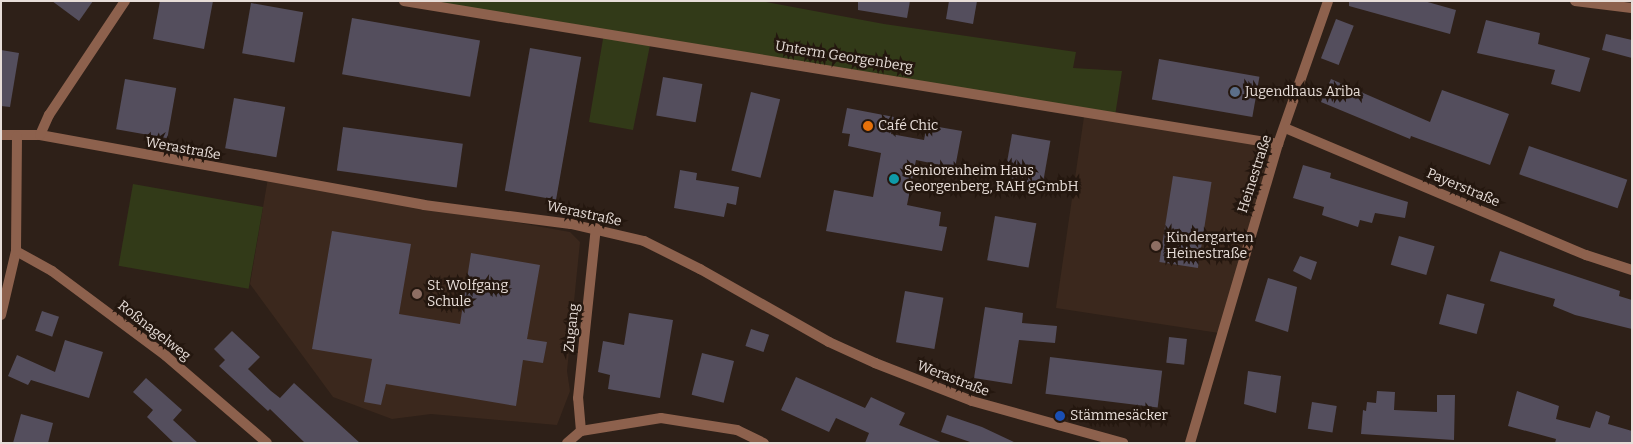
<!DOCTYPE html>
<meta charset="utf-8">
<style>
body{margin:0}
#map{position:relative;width:1633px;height:444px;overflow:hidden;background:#2e2018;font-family:Bitter,serif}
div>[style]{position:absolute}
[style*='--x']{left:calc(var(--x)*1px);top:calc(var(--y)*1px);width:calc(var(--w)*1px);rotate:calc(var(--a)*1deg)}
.built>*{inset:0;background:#3b281d}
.green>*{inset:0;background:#323a18;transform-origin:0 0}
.building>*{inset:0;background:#544e5d;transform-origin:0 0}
.minor>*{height:10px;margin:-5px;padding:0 5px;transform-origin:5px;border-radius:5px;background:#8d614d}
.dots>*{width:14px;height:14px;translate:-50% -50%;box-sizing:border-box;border:2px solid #24170f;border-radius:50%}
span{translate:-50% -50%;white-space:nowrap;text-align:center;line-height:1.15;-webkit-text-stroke:5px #24170f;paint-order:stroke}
.street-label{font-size:14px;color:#e7ddd8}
.poi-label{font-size:14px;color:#e7ddd8}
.left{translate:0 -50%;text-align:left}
.frame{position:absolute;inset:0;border:2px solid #e7ddd8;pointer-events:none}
</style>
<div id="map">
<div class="built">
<i style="clip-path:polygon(1085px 110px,1278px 144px,1219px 333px,1056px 308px)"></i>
<i style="clip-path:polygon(268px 178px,570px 232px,580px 242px,567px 371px,570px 391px,557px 425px,431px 414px,392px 419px,333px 397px,250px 284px)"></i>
</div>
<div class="green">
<i style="clip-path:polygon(404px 1px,760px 1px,884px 24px,1076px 52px,1073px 68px,1122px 71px,1115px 116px,651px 40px,633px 130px,589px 122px,604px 33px)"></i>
<i style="left:133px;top:184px;width:132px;height:83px;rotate:10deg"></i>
</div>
<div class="building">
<i style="clip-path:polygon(52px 1px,93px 1px,79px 21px)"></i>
<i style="clip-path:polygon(160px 1px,213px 1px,204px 49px,153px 39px)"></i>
<i style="clip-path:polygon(858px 1px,910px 1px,907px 18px,858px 10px)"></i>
<i style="clip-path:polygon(949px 1px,977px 1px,973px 24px,946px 19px)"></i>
<i style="clip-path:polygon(1349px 1px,1424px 1px,1456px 10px,1450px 34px,1349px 6px)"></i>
<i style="left:251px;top:3px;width:53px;height:51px;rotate:10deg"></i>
<i style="left:352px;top:18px;width:130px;height:57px;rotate:10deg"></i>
<i style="left:1336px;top:19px;width:19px;height:42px;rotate:21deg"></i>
<i style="clip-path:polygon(1486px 20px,1540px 33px,1538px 44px,1590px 58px,1580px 92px,1551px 84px,1555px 70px,1477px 53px)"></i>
<i style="clip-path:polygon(1606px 34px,1632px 40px,1632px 58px,1602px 50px)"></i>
<i style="left:530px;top:48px;width:52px;height:145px;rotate:10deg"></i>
<i style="clip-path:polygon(1px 50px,19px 53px,10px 107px,1px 106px)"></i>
<i style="left:1159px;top:59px;width:102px;height:41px;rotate:10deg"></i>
<i style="left:663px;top:77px;width:40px;height:39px;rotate:10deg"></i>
<i style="left:125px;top:79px;width:52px;height:51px;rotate:10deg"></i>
<i style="clip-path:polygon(1331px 79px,1430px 122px,1442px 90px,1509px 114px,1490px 165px,1411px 136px,1410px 139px,1321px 102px)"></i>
<i style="left:751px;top:92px;width:30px;height:81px;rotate:14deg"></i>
<i style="left:234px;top:98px;width:52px;height:51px;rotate:10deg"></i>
<i style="clip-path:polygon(847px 108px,894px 117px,891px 134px,924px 140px,927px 125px,962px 131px,955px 168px,916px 160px,907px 205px,941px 212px,939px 226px,947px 227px,942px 251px,826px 231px,834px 190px,873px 197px,881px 153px,848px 146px,850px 134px,842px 133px)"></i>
<i style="left:343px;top:127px;width:121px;height:44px;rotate:8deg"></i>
<i style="left:1012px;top:134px;width:39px;height:46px;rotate:10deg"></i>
<i style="left:1529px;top:146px;width:104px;height:30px;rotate:19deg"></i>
<i style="clip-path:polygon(1303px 165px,1331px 173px,1330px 178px,1408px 202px,1405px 218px,1375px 213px,1372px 223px,1360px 220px,1358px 227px,1322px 215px,1324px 207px,1293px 198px)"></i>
<i style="clip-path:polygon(680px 170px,697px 173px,696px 180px,739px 187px,736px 205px,727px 203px,724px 217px,674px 208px)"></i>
<i style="left:1173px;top:176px;width:39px;height:87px;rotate:9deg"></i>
<i style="left:995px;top:216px;width:42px;height:45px;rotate:10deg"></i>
<i style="clip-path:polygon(332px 231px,411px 244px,399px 314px,460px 324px,471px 253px,540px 265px,527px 339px,547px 342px,543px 363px,523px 360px,516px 406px,386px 384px,381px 405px,364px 402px,372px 359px,312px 349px)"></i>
<i style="left:1399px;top:236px;width:37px;height:30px;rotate:16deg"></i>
<i style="clip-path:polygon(1500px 251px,1620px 291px,1619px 296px,1632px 300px,1632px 329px,1575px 315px,1553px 306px,1555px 299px,1490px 281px)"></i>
<i style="clip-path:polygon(1300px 256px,1317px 262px,1311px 280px,1293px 271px)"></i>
<i style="clip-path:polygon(1268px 278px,1297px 287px,1288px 332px,1255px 321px)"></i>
<i style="left:905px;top:291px;width:39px;height:52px;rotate:10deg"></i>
<i style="left:1447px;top:294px;width:39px;height:31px;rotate:15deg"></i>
<i style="clip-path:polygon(985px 307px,1023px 313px,1022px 323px,1057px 326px,1055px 343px,1019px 340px,1012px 384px,974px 378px)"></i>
<i style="left:42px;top:311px;width:18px;height:21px;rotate:19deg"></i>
<i style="clip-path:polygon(629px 313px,673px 320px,660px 398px,608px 389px,610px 375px,598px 372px,603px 341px,624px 345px)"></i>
<i style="left:751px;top:329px;width:19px;height:18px;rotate:18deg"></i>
<i style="clip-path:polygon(232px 331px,260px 357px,248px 369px,271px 391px,280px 398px,294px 383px,360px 443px,305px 443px,270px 409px,268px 411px,219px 366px,225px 360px,214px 349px)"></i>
<i style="left:1169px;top:337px;width:18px;height:26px;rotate:6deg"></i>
<i style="clip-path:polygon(65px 340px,103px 352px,89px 398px,31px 380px,28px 385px,8px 376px,17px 355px,55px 372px)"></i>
<i style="left:702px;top:353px;width:33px;height:43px;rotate:14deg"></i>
<i style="left:1050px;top:357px;width:113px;height:37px;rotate:7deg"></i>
<i style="clip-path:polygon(1248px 371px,1281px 376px,1276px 413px,1244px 404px)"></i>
<i style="clip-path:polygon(796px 377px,865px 408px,871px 397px,905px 413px,899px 425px,943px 443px,865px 443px,869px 433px,836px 418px,829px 432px,781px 410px)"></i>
<i style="clip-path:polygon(146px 378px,182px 410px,173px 420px,198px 443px,174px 443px,147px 417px,153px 410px,133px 392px)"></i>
<i style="clip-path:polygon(1377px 391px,1395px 392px,1394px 410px,1437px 412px,1437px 395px,1455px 395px,1454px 440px,1361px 434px,1363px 410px,1366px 411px,1367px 402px,1376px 403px)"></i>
<i style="clip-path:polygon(1517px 391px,1559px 406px,1556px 419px,1590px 428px,1596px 411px,1610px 416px,1608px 424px,1632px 431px,1632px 443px,1555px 443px,1556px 439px,1508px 426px)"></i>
<i style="left:1312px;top:402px;width:25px;height:27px;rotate:9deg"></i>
<i style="clip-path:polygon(21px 414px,53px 423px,48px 443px,13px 443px)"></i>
<i style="clip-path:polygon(947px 415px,982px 427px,1016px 443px,973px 443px,941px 432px)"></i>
</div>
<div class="minor">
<i style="--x:404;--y:1;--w:886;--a:9.29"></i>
<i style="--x:1575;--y:1;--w:57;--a:7"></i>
<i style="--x:1285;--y:128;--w:327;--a:22.9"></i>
<i style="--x:1586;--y:255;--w:48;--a:18.1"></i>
<i style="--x:1;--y:135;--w:39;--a:0"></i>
<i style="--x:40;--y:135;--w:390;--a:10.3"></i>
<i style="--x:424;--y:205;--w:148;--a:7.4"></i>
<i style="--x:571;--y:224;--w:75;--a:13.1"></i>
<i style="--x:644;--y:241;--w:63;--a:26.6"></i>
<i style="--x:700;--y:269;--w:148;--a:29.5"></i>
<i style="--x:829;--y:342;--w:51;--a:24.5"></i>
<i style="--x:875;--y:363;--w:104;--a:21.4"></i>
<i style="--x:972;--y:401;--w:157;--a:15.5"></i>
<i style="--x:40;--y:135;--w:22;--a:-66"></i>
<i style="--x:49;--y:115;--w:137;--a:-56.3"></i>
<i style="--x:16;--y:251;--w:41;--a:29.1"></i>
<i style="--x:52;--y:271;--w:142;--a:36.7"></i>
<i style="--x:166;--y:356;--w:133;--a:40.7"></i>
<i style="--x:1;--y:315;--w:66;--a:-76.8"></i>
<i style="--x:16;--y:251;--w:115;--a:-89.5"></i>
<i style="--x:581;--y:431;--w:33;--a:-95"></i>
<i style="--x:578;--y:398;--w:171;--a:-84"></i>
<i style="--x:567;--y:443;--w:18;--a:-41"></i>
<i style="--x:581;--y:431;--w:81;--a:-9.2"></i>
<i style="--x:661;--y:418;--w:77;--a:9"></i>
<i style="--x:737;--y:430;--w:30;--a:26"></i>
<i style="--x:1190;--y:443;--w:312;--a:-73.6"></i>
<i style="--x:1278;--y:144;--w:151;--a:-70.7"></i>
</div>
<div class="dots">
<i style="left:1235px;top:92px;background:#5c6f8a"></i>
<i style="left:868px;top:126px;background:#e8710a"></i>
<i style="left:894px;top:179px;background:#0f9aa8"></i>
<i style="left:1156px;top:246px;background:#8d6e63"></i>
<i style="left:417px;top:294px;background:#8d6e63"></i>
<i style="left:1060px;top:416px;background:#1a4fb4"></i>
</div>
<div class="street-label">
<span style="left:844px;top:57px;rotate:9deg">Unterm Georgenberg</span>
<span style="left:183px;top:149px;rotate:10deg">Werastraße</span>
<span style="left:1255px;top:174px;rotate:-72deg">Heinestraße</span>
<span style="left:1463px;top:188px;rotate:23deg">Payerstraße</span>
<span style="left:584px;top:214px;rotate:12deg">Werastraße</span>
<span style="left:572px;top:328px;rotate:-84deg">Zugang</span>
<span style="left:154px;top:331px;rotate:38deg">Roßnagelweg</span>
<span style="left:953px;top:379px;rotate:21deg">Werastraße</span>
</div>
<div class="poi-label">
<span class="left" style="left:1245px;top:92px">Jugendhaus Ariba</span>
<span class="left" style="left:878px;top:126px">Café Chic</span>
<span class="left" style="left:904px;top:179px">Seniorenheim Haus<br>Georgenberg, RAH gGmbH</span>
<span class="left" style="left:1166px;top:246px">Kindergarten<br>Heinestraße</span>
<span class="left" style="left:427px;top:294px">St. Wolfgang<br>Schule</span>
<span class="left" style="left:1070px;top:416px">Stämmesäcker</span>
</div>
<div class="frame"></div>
</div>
